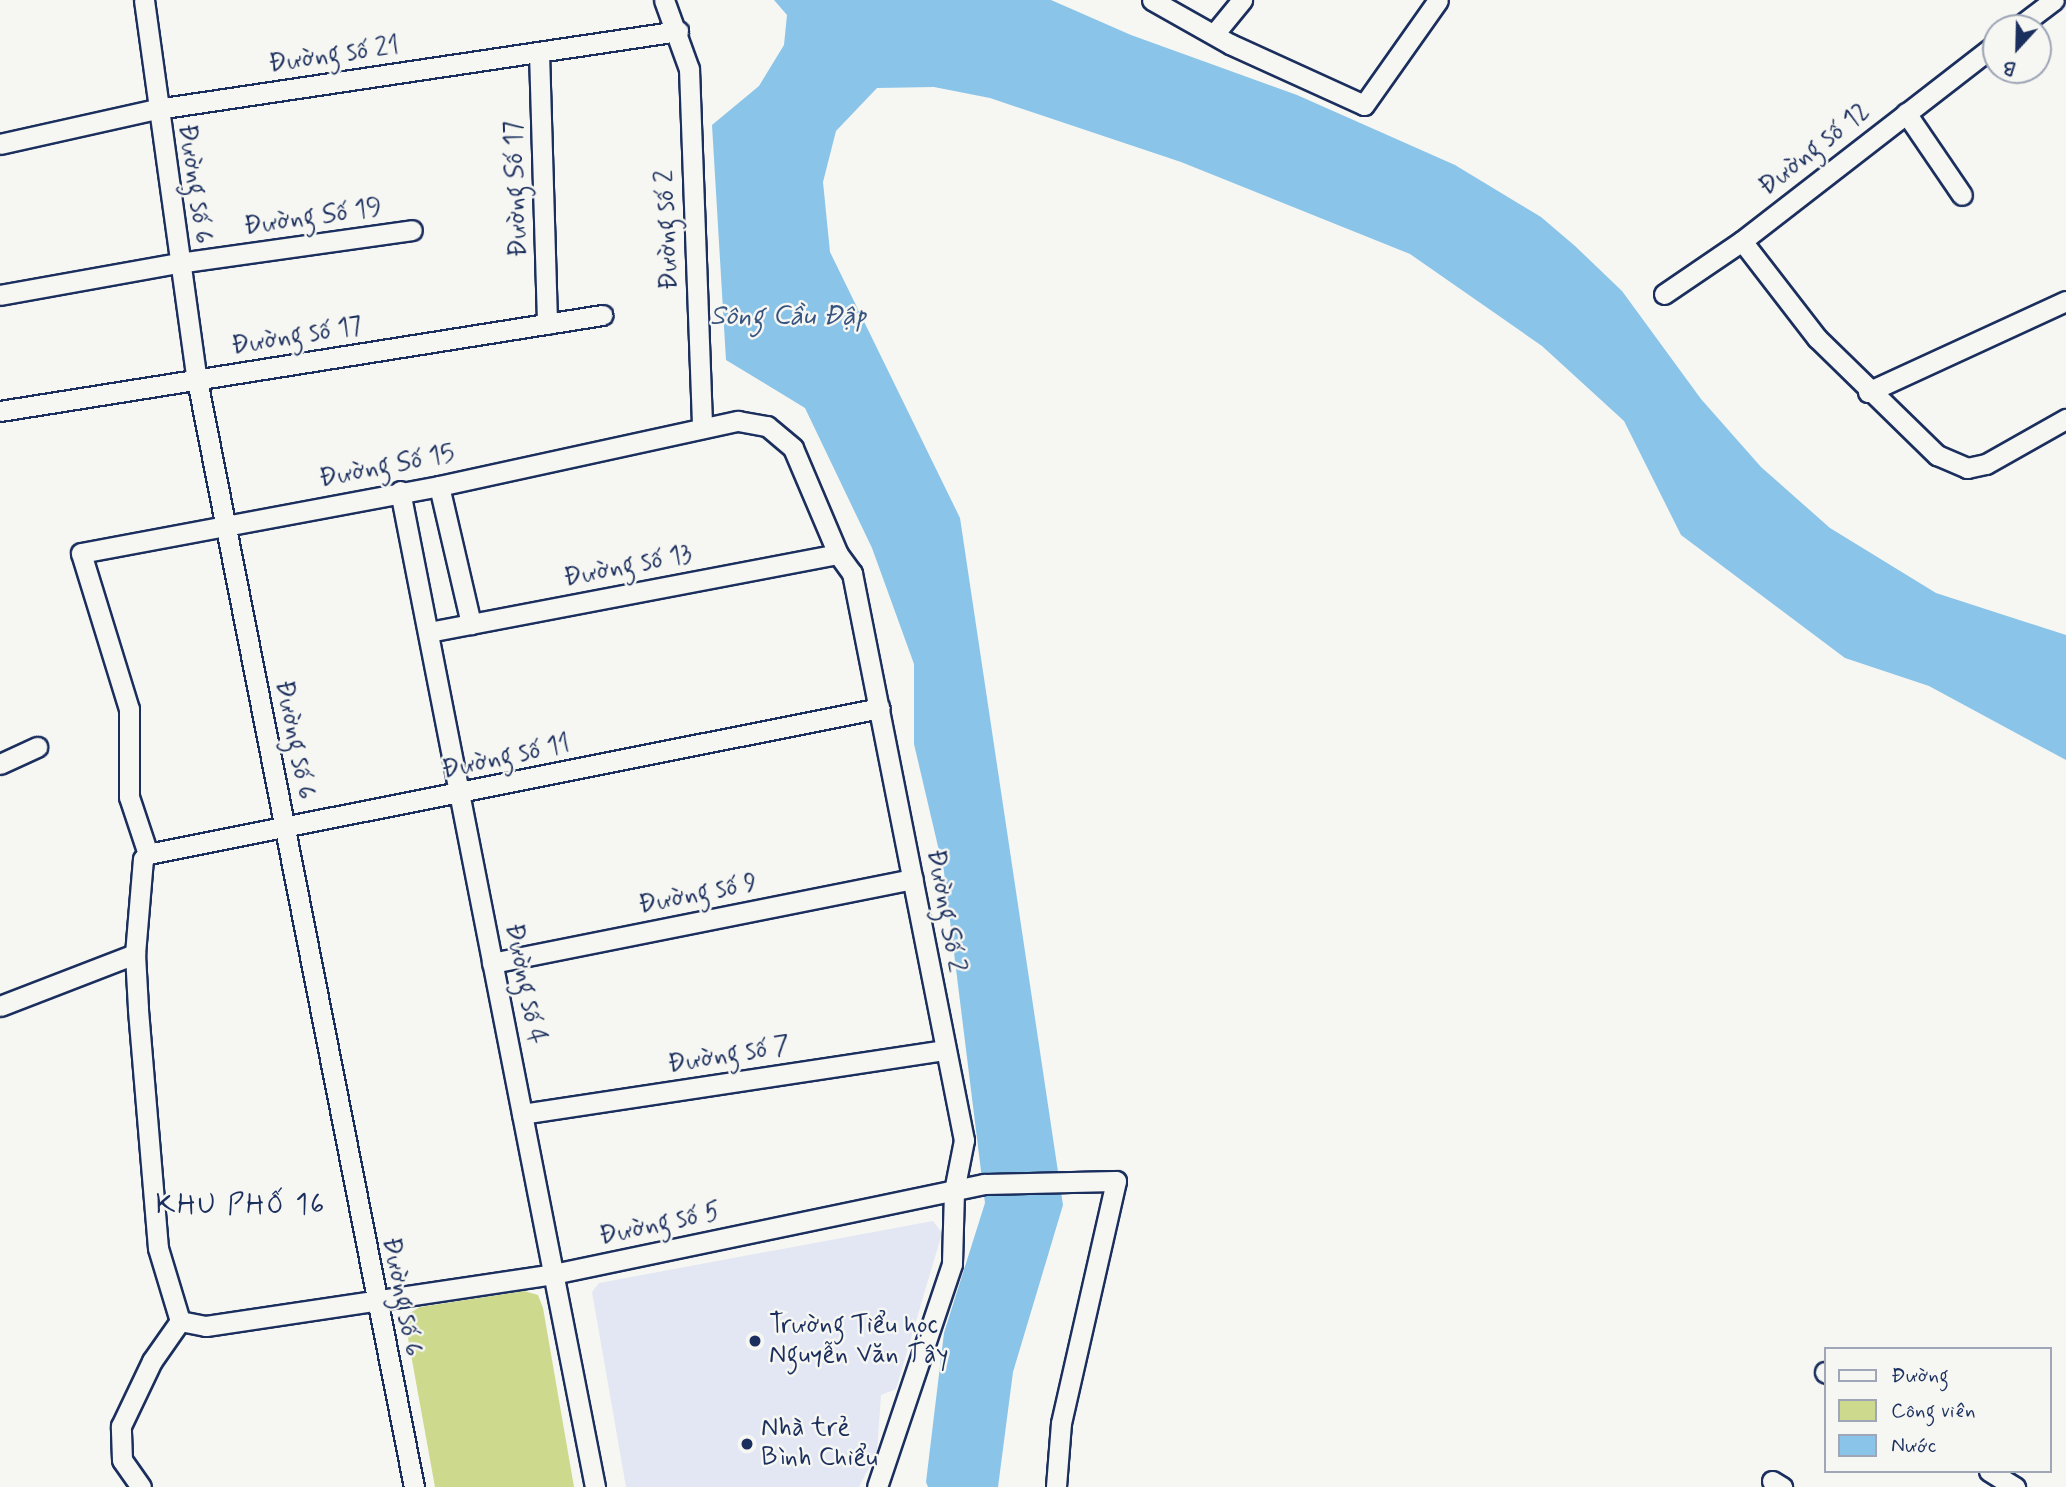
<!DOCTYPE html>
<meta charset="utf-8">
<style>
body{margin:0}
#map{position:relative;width:2066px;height:1487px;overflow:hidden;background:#f6f6f2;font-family:Mynerve,sans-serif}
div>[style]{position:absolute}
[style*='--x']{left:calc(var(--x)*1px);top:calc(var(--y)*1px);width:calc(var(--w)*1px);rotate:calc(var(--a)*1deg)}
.built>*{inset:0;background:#e2e7f3}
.green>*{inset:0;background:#cdd98c}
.water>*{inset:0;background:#8ac4e9}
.roads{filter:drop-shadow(2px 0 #1b2f5e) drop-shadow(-2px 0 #1b2f5e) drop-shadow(0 2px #1b2f5e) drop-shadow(0 -2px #1b2f5e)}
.minor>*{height:19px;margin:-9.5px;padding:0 9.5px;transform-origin:9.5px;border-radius:9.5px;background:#f6f6f2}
.dots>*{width:19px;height:19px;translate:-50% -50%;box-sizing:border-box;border:4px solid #f6f6f2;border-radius:50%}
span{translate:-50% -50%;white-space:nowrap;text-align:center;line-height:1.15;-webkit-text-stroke:5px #f6f6f2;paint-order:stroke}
.street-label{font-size:26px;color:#1b2f5e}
.poi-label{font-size:26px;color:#1b2f5e}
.left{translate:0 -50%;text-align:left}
.water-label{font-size:28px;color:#375481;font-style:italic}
.neighbourhood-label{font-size:28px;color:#1b2f5e;letter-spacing:2px}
.legend{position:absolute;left:1824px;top:1347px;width:228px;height:126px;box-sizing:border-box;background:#f6f6f2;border:2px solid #9ea6b7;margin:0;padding:9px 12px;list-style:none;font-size:21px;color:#1b2f5e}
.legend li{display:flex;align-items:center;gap:14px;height:35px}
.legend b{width:35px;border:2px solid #9ea6b7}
.north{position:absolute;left:1982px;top:14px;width:70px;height:70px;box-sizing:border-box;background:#f6f6f2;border:2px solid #9ea6b7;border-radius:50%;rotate:202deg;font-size:19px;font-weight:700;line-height:28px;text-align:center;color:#1b2f5e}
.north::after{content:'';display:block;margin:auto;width:24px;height:32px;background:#1b2f5e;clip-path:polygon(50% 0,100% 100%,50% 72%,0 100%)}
</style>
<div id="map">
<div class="built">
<i style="clip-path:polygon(933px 1221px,942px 1233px,896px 1389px,881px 1395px,877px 1452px,859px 1487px,626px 1487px,592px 1292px,599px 1283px)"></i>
</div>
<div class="green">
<i style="clip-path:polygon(524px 1291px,538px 1295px,543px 1308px,574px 1487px,435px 1487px,406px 1327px,408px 1314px,420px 1307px)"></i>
</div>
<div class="water">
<i style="clip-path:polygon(774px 0,1051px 0,1131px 35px,1297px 95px,1455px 165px,1541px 217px,1575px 246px,1622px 291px,1701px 399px,1761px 467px,1830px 528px,1936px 593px,2066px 635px,2066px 760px,1929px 686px,1845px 658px,1681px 535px,1624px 421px,1542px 346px,1410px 254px,1181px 162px,990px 98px,934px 87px,877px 88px,836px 131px,823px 182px,830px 252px,960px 518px,1063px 1205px,1013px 1372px,998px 1487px,928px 1487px,926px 1482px,944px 1333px,985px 1203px,944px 872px,914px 744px,914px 664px,872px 548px,805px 408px,726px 360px,712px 125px,759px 86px,784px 45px,787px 15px)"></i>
</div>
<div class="roads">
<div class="minor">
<i style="--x:144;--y:0;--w:384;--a:82.1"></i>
<i style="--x:197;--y:380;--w:1128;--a:78.91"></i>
<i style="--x:664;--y:0;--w:73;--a:70.1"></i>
<i style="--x:689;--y:69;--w:359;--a:87.9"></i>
<i style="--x:1152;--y:0;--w:90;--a:29.4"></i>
<i style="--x:1230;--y:44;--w:147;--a:24.5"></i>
<i style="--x:1364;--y:105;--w:128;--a:-54.8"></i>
<i style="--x:2017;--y:28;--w:46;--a:-37.1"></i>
<i style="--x:1215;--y:33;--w:43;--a:-50.7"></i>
<i style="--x:539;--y:52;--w:272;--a:88.3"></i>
<i style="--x:1906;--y:113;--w:99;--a:55.7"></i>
<i style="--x:0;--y:144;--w:161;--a:-12.6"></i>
<i style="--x:157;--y:109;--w:527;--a:-8.51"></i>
<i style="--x:1742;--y:241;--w:123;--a:52.3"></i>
<i style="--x:1817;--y:338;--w:168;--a:44.3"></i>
<i style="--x:1937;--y:455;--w:33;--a:23"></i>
<i style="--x:1967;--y:468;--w:19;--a:-12"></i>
<i style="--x:1986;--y:464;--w:92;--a:-29.4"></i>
<i style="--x:1664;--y:294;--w:94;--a:-34.2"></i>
<i style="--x:1742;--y:241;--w:321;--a:-37.8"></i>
<i style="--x:0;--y:295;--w:181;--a:-10.2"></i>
<i style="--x:178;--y:263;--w:236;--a:-8"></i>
<i style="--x:1868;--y:392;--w:218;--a:-24.7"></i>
<i style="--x:0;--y:411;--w:610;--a:-9.06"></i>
<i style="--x:439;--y:486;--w:142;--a:76.9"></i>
<i style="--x:400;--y:491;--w:1015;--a:78.92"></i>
<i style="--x:429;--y:632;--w:416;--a:-10.8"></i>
<i style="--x:0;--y:764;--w:41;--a:-24.7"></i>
<i style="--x:148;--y:854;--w:60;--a:-108.4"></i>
<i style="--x:129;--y:797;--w:88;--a:-90"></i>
<i style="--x:129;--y:709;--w:163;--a:-107.1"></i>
<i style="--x:81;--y:553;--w:364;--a:-10.6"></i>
<i style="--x:439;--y:486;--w:306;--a:-12.3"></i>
<i style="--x:738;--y:421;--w:29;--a:10"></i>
<i style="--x:767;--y:426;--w:34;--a:40"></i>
<i style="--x:793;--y:448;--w:115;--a:67"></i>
<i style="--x:838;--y:554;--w:24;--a:54"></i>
<i style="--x:852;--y:573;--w:578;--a:78.83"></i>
<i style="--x:964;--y:1140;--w:52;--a:101.1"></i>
<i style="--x:954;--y:1191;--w:73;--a:91.6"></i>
<i style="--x:952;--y:1264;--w:235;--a:108.6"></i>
<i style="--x:492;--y:963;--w:429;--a:-11.3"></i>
<i style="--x:0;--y:1006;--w:145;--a:-21.1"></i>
<i style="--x:522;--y:1114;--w:427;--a:-8.6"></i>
<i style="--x:180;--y:1321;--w:26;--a:11"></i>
<i style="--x:206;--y:1326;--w:351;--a:-8.5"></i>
<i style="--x:553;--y:1274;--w:440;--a:-11.8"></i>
<i style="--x:984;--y:1184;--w:132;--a:-1.3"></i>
<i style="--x:1116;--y:1181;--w:248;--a:102.8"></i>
<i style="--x:1061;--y:1423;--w:64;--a:94.5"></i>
<i style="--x:180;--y:1321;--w:76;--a:-106.8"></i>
<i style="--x:158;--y:1248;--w:241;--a:-94.8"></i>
<i style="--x:138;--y:1008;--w:54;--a:-93.2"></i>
<i style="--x:135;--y:954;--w:95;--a:-85.2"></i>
<i style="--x:143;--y:859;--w:7;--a:-45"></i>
<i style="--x:148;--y:854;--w:746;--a:-11.28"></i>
<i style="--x:1825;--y:1372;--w:1;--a:45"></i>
<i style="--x:1989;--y:1471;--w:31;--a:32"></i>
<i style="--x:1772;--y:1481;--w:12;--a:31"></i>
<i style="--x:141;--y:1487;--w:33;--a:-125"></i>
<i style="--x:122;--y:1460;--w:34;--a:-92"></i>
<i style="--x:121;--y:1426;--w:72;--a:-64.5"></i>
<i style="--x:152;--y:1361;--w:49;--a:-55"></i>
</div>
</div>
<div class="dots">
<i style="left:755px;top:1341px;background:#1b2f5e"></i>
<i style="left:747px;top:1444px;background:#1b2f5e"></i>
</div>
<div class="street-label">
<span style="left:334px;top:56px;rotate:-8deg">Đường số 21</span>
<span style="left:1815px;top:150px;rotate:-38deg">Đường số 12</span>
<span style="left:194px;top:184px;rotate:82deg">Đường số 6</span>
<span style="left:517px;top:189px;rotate:-92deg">Đường Số 17</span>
<span style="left:313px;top:218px;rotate:-8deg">Đường Số 19</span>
<span style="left:668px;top:230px;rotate:-92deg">Đường số 2</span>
<span style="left:297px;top:337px;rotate:-9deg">Đường số 17</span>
<span style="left:387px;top:467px;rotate:-11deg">Đường Số 15</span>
<span style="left:628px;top:567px;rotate:-11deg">Đường số 13</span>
<span style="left:294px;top:740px;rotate:79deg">Đường số 6</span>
<span style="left:506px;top:758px;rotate:-12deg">Đường số 11</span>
<span style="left:698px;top:895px;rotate:-11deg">Đường số 9</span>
<span style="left:945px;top:911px;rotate:80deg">Đường Số 2</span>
<span style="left:524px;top:984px;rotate:79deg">Đường số 4</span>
<span style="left:729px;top:1056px;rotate:-9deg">Đường số 7</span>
<span style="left:660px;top:1225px;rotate:-12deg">Đường số 5</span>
<span style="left:401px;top:1297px;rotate:79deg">Đường số 6</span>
</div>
<div class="poi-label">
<span class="left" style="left:769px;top:1341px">Trường Tiểu học<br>Nguyễn Văn Tây</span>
<span class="left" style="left:761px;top:1444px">Nhà trẻ<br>Bình Chiểu</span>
</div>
<div class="water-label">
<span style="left:788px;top:317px">Sông Cầu Đập</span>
</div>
<div class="neighbourhood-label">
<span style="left:241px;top:1206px">KHU PHỐ 16</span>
</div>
<ul class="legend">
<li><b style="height:9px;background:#f6f6f2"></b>Đường</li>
<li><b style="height:19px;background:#cdd98c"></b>Công viên</li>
<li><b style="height:19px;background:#8ac4e9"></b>Nước</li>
</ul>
<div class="north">B</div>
</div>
